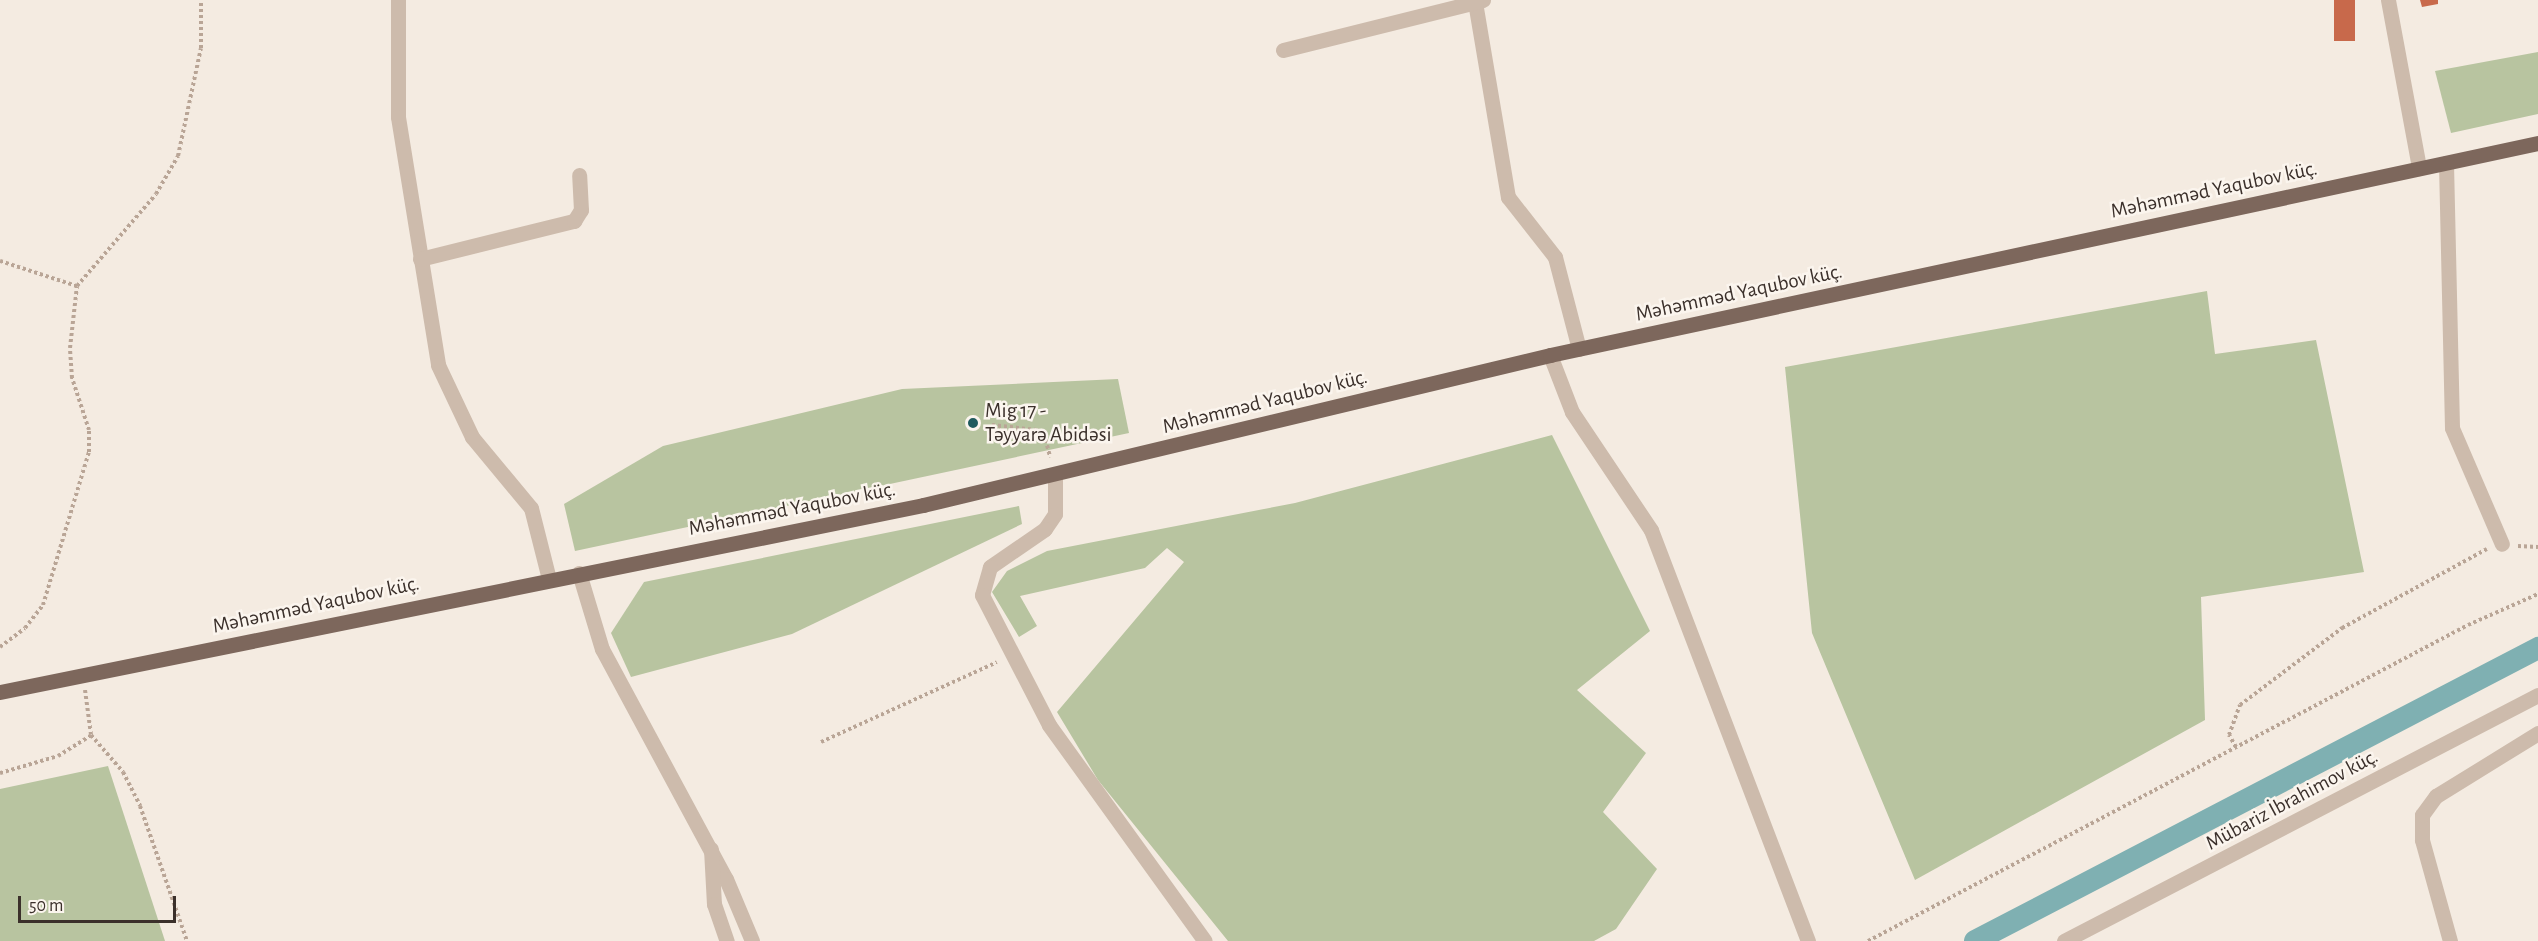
<!DOCTYPE html>
<meta charset="utf-8">
<style>
body{margin:0}
#map{position:relative;width:2538px;height:941px;overflow:hidden;background:#f4ebe1;font-family:"Alegreya Sans",sans-serif}
div>[style]{position:absolute}
[style*='--x']{left:calc(var(--x)*1px);top:calc(var(--y)*1px);width:calc(var(--w)*1px);rotate:calc(var(--a)*1deg)}
.green>*{inset:0;background:#b8c4a0}
.canal>*{height:22px;margin:-11px;padding:0 11px;transform-origin:11px;border-radius:11px;background:#7fb0b2}
.building>*{inset:0;background:#c8694b;transform-origin:0 0}
.path>*{height:4px;margin-top:-2px;transform-origin:0;background:repeating-linear-gradient(90deg,#b9a596 0 3px,transparent 0 6px)}
.minor>*{height:15px;margin:-7.5px;padding:0 7.5px;transform-origin:7.5px;border-radius:7.5px;background:#cdbbac}
.major>*{height:15px;margin:-7.5px;padding:0 7.5px;transform-origin:7.5px;border-radius:7.5px;background:#7d675c}
.dots>*{width:16px;height:16px;translate:-50% -50%;box-sizing:border-box;border:3px solid #fbf5ee;border-radius:50%}
span{translate:-50% -50%;white-space:nowrap;text-align:center;line-height:1.15;-webkit-text-stroke:5px #fbf5ee;paint-order:stroke}
.street-label{font-size:21px;color:#3b302b}
.poi-label{font-size:21px;color:#3b302b}
.left{translate:0 -50%;text-align:left}
.scale{position:absolute;left:18px;top:896px;width:158px;height:27px;box-sizing:border-box;border:3px solid #3b302b;border-top:0;padding-left:8px;font-size:18px;line-height:21px;white-space:nowrap;color:#3b302b;-webkit-text-stroke:4px #fbf5ee;paint-order:stroke}
</style>
<div id="map">
<div class="green">
<i style="clip-path:polygon(2538px 52px,2538px 114px,2451px 133px,2435px 71px)"></i>
<i style="clip-path:polygon(2207px 291px,2215px 354px,2316px 340px,2364px 572px,2201px 597px,2205px 720px,1915px 880px,1812px 633px,1785px 367px)"></i>
<i style="clip-path:polygon(1118px 379px,1129px 433px,575px 551px,564px 504px,663px 446px,902px 389px)"></i>
<i style="clip-path:polygon(1552px 435px,1650px 631px,1577px 690px,1646px 753px,1603px 812px,1657px 869px,1616px 929px,1594px 941px,1228px 941px,1098px 780px,1057px 712px,1184px 562px,1167px 548px,1145px 568px,1020px 596px,1037px 626px,1019px 637px,992px 592px,1007px 571px,1047px 551px,1295px 503px)"></i>
<i style="clip-path:polygon(1019px 506px,1022px 524px,792px 634px,631px 677px,611px 633px,644px 582px)"></i>
<i style="clip-path:polygon(108px 766px,165px 941px,0 941px,0 789px)"></i>
</div>
<div class="canal">
<i style="--x:1975;--y:941;--w:635;--a:-27.49"></i>
</div>
<div class="building">
<i style="left:2334px;top:0;width:21px;height:41px"></i>
<i style="clip-path:polygon(2420px 0,2438px 0,2438px 4px,2422px 7px)"></i>
</div>
<div class="path">
<i style="--x:0;--y:261;--w:81;--a:18"></i>
<i style="--x:992;--y:425;--w:45;--a:6.3"></i>
<i style="--x:1037;--y:430;--w:8;--a:30"></i>
<i style="--x:1044;--y:434;--w:24;--a:75"></i>
<i style="--x:2518;--y:546;--w:20;--a:3"></i>
<i style="--x:0;--y:647;--w:31;--a:-37"></i>
<i style="--x:25;--y:628;--w:29;--a:-52"></i>
<i style="--x:43;--y:605;--w:160;--a:-73.3"></i>
<i style="--x:89;--y:452;--w:22;--a:-90"></i>
<i style="--x:89;--y:430;--w:55;--a:-108.1"></i>
<i style="--x:72;--y:378;--w:30;--a:-94"></i>
<i style="--x:70;--y:348;--w:62;--a:-83.6"></i>
<i style="--x:77;--y:286;--w:121;--a:-49.3"></i>
<i style="--x:156;--y:194;--w:44;--a:-59.9"></i>
<i style="--x:178;--y:156;--w:110;--a:-78"></i>
<i style="--x:201;--y:48;--w:48;--a:-90"></i>
<i style="--x:85;--y:690;--w:45;--a:82.4"></i>
<i style="--x:91;--y:735;--w:49;--a:49.1"></i>
<i style="--x:123;--y:772;--w:38;--a:63"></i>
<i style="--x:140;--y:806;--w:143;--a:70.8"></i>
<i style="--x:821;--y:742;--w:193;--a:-24.4"></i>
<i style="--x:2236;--y:747;--w:14;--a:-120"></i>
<i style="--x:2229;--y:735;--w:32;--a:-70"></i>
<i style="--x:2240;--y:705;--w:128;--a:-37"></i>
<i style="--x:2342;--y:628;--w:165;--a:-28.6"></i>
<i style="--x:0;--y:773;--w:60;--a:-16.3"></i>
<i style="--x:58;--y:756;--w:39;--a:-32"></i>
<i style="--x:1868;--y:941;--w:678;--a:-27.77"></i>
<i style="--x:2468;--y:625;--w:77;--a:-23.9"></i>
</div>
<div class="minor">
<i style="--x:398;--y:0;--w:117;--a:90"></i>
<i style="--x:398;--y:117;--w:251;--a:80.8"></i>
<i style="--x:438;--y:365;--w:80;--a:64.7"></i>
<i style="--x:472;--y:437;--w:92;--a:50.3"></i>
<i style="--x:531;--y:508;--w:73;--a:75.8"></i>
<i style="--x:1483;--y:0;--w:8;--a:166"></i>
<i style="--x:1475;--y:2;--w:198;--a:80.4"></i>
<i style="--x:1508;--y:197;--w:76;--a:51.9"></i>
<i style="--x:1555;--y:257;--w:95;--a:75.4"></i>
<i style="--x:2388;--y:0;--w:171;--a:79.5"></i>
<i style="--x:1283;--y:50;--w:198;--a:-14"></i>
<i style="--x:2446;--y:163;--w:265;--a:88.7"></i>
<i style="--x:2452;--y:428;--w:126;--a:66.7"></i>
<i style="--x:420;--y:259;--w:159;--a:-13.9"></i>
<i style="--x:574;--y:221;--w:13;--a:-58"></i>
<i style="--x:581;--y:210;--w:35;--a:-93"></i>
<i style="--x:1550;--y:355;--w:61;--a:68.9"></i>
<i style="--x:1572;--y:412;--w:142;--a:56.2"></i>
<i style="--x:1651;--y:530;--w:440;--a:69.1"></i>
<i style="--x:1055;--y:475;--w:39;--a:90"></i>
<i style="--x:1055;--y:514;--w:18;--a:124"></i>
<i style="--x:1045;--y:529;--w:67;--a:145.4"></i>
<i style="--x:990;--y:567;--w:29;--a:106"></i>
<i style="--x:982;--y:595;--w:146;--a:62.7"></i>
<i style="--x:1049;--y:725;--w:266;--a:54.2"></i>
<i style="--x:579;--y:573;--w:79;--a:73.2"></i>
<i style="--x:602;--y:649;--w:261;--a:61.7"></i>
<i style="--x:726;--y:879;--w:67;--a:67.2"></i>
<i style="--x:711;--y:849;--w:55;--a:86.9"></i>
<i style="--x:714;--y:904;--w:39;--a:71"></i>
<i style="--x:2064;--y:941;--w:534;--a:-27.43"></i>
<i style="--x:2450;--y:941;--w:105;--a:-105.5"></i>
<i style="--x:2422;--y:840;--w:25;--a:-90"></i>
<i style="--x:2422;--y:815;--w:24;--a:-54"></i>
<i style="--x:2436;--y:796;--w:120;--a:-31.7"></i>
</div>
<div class="major">
<i style="--x:0;--y:692;--w:942;--a:-11.45"></i>
<i style="--x:923;--y:505;--w:645;--a:-13.45"></i>
<i style="--x:1550;--y:355;--w:1010;--a:-12.11"></i>
</div>
<div class="dots">
<i style="left:973px;top:423px;background:#1f5a5e"></i>
</div>
<div class="street-label">
<span style="left:2214px;top:190px;rotate:-12deg">Məhəmməd Yaqubov küç.</span>
<span style="left:1739px;top:293px;rotate:-12deg">Məhəmməd Yaqubov küç.</span>
<span style="left:1265px;top:402px;rotate:-14deg">Məhəmməd Yaqubov küç.</span>
<span style="left:792px;top:509px;rotate:-11deg">Məhəmməd Yaqubov küç.</span>
<span style="left:316px;top:605px;rotate:-12deg">Məhəmməd Yaqubov küç.</span>
<span style="left:2292px;top:800px;rotate:-28deg">Mübariz İbrahimov küç.</span>
</div>
<div class="poi-label">
<span class="left" style="left:985px;top:423px">Mig 17 -<br>Təyyarə Abidəsi</span>
</div>
<div class="scale">50 m</div>
</div>
